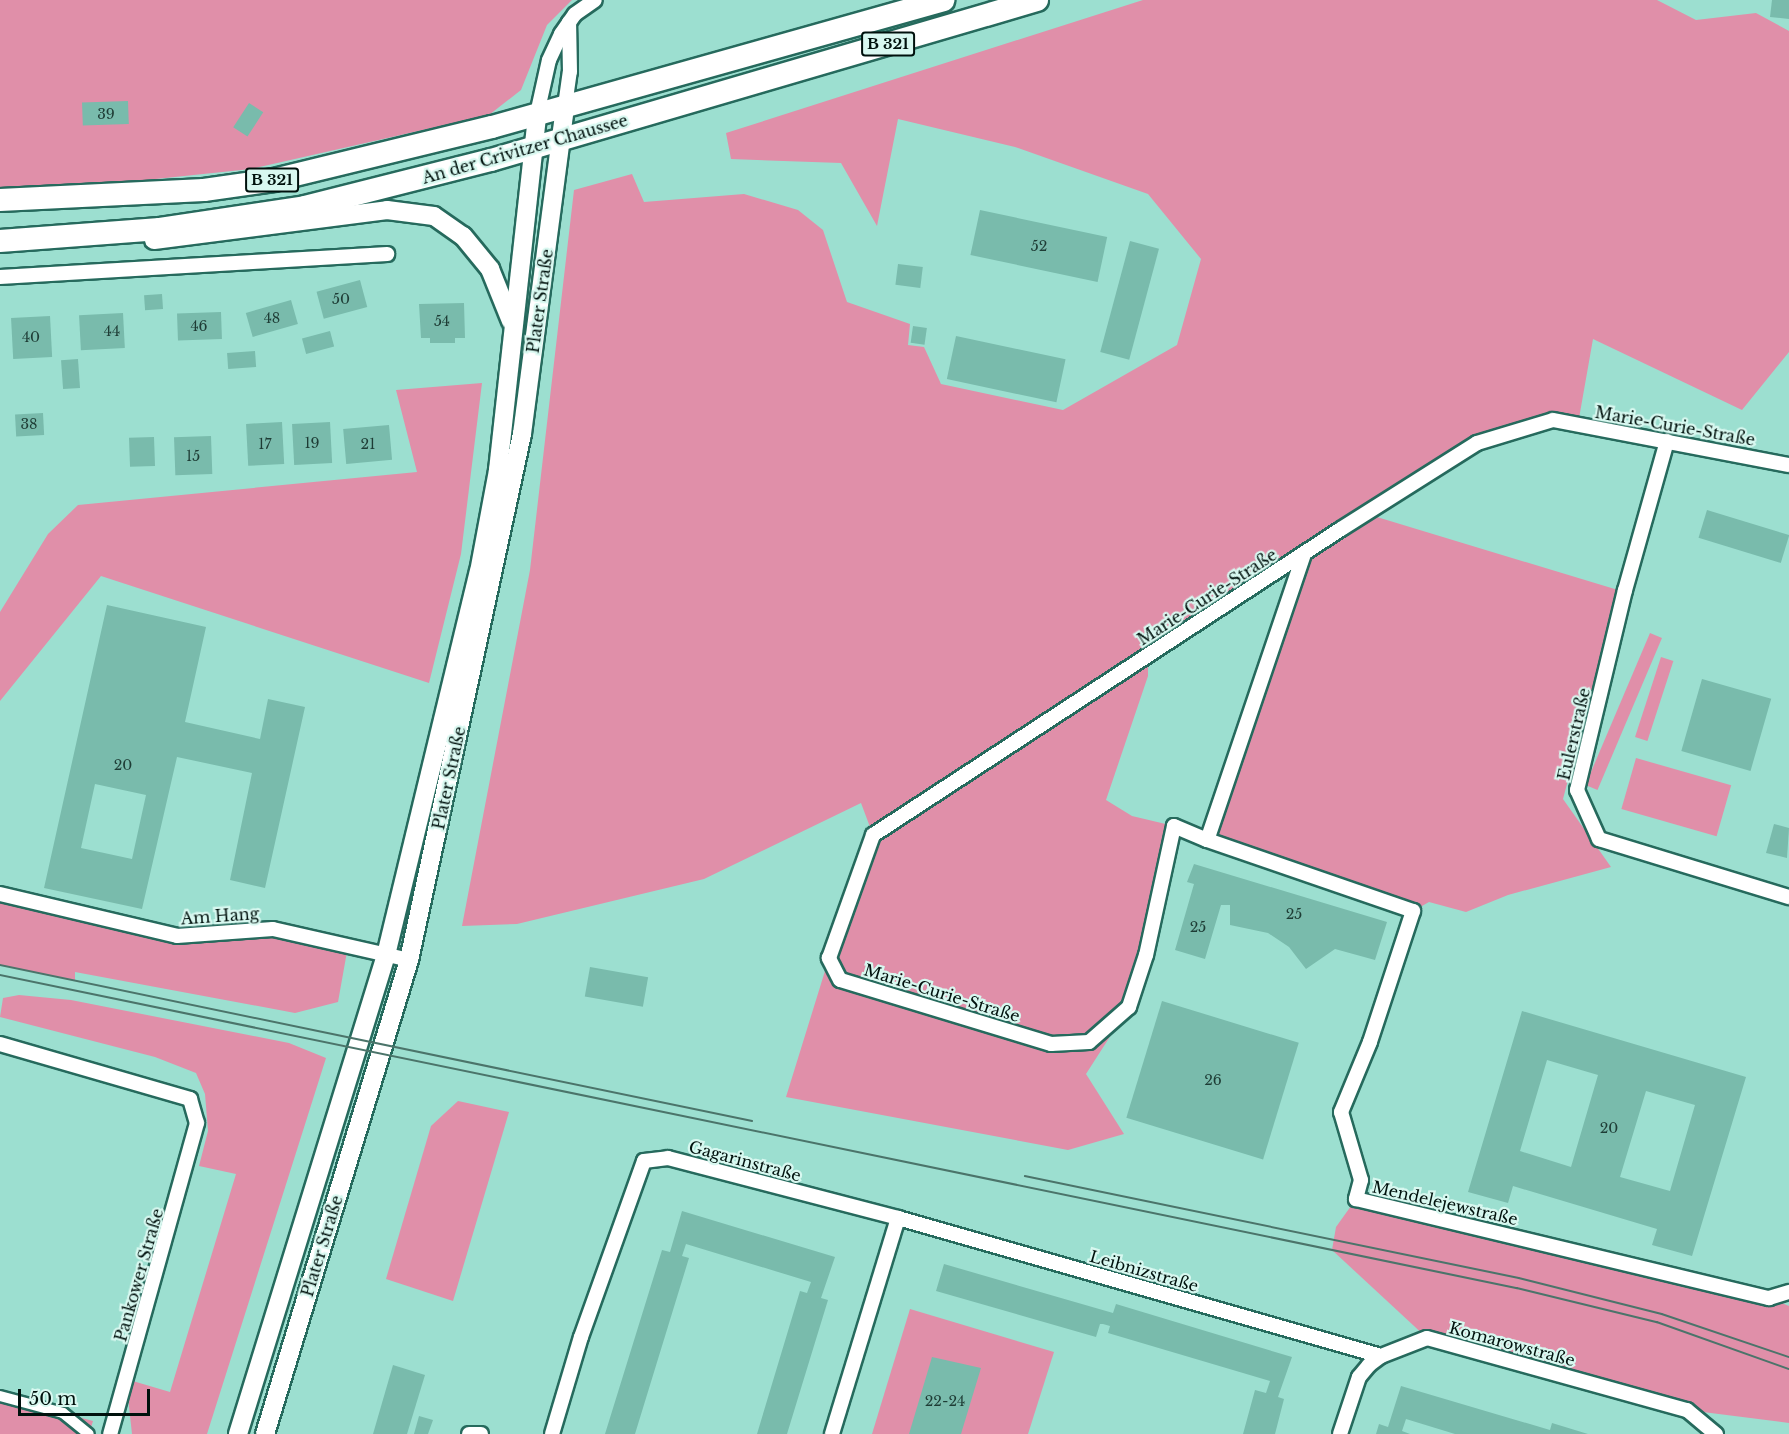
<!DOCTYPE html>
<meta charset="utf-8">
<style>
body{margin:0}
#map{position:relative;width:1789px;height:1434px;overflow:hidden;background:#9cdfd0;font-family:"Libre Baskerville",serif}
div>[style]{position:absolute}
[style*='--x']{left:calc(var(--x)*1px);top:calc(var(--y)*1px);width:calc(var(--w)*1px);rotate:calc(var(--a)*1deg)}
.green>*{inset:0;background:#e08fa9;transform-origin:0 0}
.building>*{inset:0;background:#79bbac;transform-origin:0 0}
.roads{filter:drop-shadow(2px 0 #266a5d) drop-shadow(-2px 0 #266a5d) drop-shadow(0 2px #266a5d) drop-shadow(0 -2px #266a5d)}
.pedestrian>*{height:10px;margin:-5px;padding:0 5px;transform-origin:5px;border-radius:5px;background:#fff}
.minor>*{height:14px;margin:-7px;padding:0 7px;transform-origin:7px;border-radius:7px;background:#fff}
.tertiary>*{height:18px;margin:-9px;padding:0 9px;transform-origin:9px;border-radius:9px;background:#fff}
.primary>*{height:22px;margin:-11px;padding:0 11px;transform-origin:11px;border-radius:11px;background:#fff}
.tram>*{height:1.5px;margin:-0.75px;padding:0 0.75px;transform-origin:0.75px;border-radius:0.75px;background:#4b746a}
span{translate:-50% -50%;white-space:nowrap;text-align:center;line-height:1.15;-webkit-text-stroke:4.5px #d8f8f0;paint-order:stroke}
.number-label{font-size:14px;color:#1e3c35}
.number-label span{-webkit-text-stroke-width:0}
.shield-label span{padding:2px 4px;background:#d8f8f0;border:2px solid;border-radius:4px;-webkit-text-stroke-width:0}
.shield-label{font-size:15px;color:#00110d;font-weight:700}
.street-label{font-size:16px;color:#00110d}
.scale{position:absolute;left:18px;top:1389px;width:132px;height:27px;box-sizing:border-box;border:3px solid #00110d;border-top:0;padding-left:8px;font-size:18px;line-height:21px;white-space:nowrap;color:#00110d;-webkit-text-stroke:4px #d8f8f0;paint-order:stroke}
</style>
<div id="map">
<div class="green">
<i style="clip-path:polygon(0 0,572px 0,547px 25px,521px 90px,489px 115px,251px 169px,89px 186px,0 190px)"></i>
<i style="clip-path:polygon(1143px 0,1657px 0,1696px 20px,1756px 13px,1789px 31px,1789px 352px,1742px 410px,1593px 339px,1578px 424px,1553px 420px,1477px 443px,1367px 514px,1618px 590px,1563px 799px,1611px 867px,1508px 895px,1466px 912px,1429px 902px,1413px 911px,1207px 840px,1303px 556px,1148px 656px,1148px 676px,1106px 800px,1132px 816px,1174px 826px,1129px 1007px,1086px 1074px,1124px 1134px,1068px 1150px,786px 1097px,829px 958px,873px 835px,861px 803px,704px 879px,517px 924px,462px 926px,530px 570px,574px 190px,632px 174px,644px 202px,744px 194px,798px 210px,823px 230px,847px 302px,910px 324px,908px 345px,924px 347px,941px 384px,1063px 410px,1177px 345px,1201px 259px,1148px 194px,1015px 147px,898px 119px,877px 226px,841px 163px,731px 159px,726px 133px)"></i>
<i style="clip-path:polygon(482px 383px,461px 554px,429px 683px,101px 576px,0 701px,0 612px,48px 534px,78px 505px,417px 472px,396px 390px)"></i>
<i style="left:1650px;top:633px;width:13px;height:165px;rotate:23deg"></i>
<i style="left:1661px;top:657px;width:13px;height:84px;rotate:18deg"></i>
<i style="left:1636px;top:758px;width:99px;height:53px;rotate:16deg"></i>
<i style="clip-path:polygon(0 894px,177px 936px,273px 929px,348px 946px,338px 1002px,295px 1013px,75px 972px,75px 980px,0 965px)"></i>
<i style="clip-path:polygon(19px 995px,71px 1000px,289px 1043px,326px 1058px,207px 1434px,132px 1434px,126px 1379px,170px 1392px,236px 1174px,199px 1166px,208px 1131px,205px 1094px,196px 1073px,155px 1057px,0 1017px,3px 998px)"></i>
<i style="clip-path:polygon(458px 1101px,509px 1112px,453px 1301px,386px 1279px,431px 1126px)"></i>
<i style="clip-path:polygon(1356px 1199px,1769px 1298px,1789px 1306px,1789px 1423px,1687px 1410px,1427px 1338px,1332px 1250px,1336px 1227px)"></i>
<i style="clip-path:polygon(910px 1309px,1054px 1352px,1028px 1434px,872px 1434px)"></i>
<i style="clip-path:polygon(0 1396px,93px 1421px,89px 1434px,0 1434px)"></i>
</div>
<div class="building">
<i style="clip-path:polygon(1772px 0,1789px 0,1789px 19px,1770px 17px)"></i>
<i style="left:128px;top:101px;width:23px;height:46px;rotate:88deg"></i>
<i style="left:249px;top:103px;width:17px;height:29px;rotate:33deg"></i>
<i style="left:980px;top:210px;width:130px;height:46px;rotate:12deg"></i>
<i style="left:1130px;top:241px;width:30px;height:115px;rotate:15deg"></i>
<i style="left:898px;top:264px;width:25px;height:21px;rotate:7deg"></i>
<i style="left:360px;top:280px;width:28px;height:45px;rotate:75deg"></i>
<i style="left:162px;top:294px;width:15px;height:18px;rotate:86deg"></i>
<i style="left:291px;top:300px;width:25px;height:47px;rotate:74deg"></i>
<i style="clip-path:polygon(464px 303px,465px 338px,455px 338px,455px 343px,430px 343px,430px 338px,421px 338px,419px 304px)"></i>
<i style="left:221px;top:312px;width:27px;height:44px;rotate:88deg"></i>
<i style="left:123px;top:313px;width:35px;height:44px;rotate:87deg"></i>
<i style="left:50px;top:316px;width:41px;height:39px;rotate:87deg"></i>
<i style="left:913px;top:326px;width:14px;height:17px;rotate:8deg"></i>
<i style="left:330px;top:331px;width:16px;height:29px;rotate:75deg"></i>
<i style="left:956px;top:336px;width:112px;height:44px;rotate:12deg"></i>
<i style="left:255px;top:351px;width:16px;height:28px;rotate:86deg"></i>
<i style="left:78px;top:359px;width:29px;height:17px;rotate:86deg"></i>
<i style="left:43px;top:413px;width:22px;height:28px;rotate:87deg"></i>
<i style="left:282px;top:422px;width:42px;height:36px;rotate:87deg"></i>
<i style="left:330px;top:422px;width:41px;height:38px;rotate:87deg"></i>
<i style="left:389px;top:425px;width:35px;height:46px;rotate:85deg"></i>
<i style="left:211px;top:436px;width:38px;height:37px;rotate:88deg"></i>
<i style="left:154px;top:437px;width:29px;height:25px;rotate:88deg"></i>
<i style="left:1707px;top:510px;width:86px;height:29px;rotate:17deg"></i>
<i style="clip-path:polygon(evenodd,107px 605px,206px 627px,185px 722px,260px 739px,268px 699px,305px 707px,265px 888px,230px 880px,252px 773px,177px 757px,142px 909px,44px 888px,107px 605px,95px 784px,146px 795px,132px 859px,81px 848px,95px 784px)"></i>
<i style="left:1702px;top:679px;width:72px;height:75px;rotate:16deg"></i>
<i style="clip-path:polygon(1774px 824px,1789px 828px,1787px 858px,1766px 853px)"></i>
<i style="clip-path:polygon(1194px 864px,1387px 922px,1375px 960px,1335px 949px,1306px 969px,1289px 947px,1268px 933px,1230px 925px,1230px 905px,1221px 905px,1205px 959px,1175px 950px,1194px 884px,1187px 882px)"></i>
<i style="left:590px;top:967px;width:59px;height:30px;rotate:10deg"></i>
<i style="left:1162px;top:1001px;width:143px;height:122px;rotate:17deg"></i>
<i style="clip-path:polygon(evenodd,1522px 1011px,1746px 1077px,1692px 1256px,1652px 1245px,1657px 1229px,1513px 1186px,1508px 1203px,1468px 1192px,1522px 1011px,1547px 1060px,1598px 1075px,1571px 1167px,1520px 1151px,1547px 1060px,1522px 1011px,1646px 1091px,1695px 1105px,1670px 1191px,1620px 1177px,1646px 1091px)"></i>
<i style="clip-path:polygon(682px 1211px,835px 1257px,821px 1298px,828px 1300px,787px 1434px,757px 1434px,800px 1291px,807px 1293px,811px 1282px,686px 1244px,682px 1256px,689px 1258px,635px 1434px,605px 1434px,662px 1250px,670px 1252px)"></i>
<i style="clip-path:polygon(944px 1264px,1113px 1313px,1116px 1304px,1292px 1357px,1278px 1397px,1284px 1399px,1275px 1434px,1243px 1434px,1255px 1390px,1266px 1393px,1270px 1381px,1108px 1333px,1110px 1326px,1103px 1324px,1100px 1324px,1096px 1337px,936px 1291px)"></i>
<i style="clip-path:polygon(932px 1357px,981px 1368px,961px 1434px,909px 1434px)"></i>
<i style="clip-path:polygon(393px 1365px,425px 1375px,407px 1434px,373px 1434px)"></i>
<i style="clip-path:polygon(1401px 1386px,1550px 1430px,1552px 1423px,1588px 1434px,1455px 1434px,1406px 1419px,1402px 1431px,1410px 1434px,1376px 1434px,1379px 1424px,1388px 1427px)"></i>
<i style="clip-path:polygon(419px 1416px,433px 1420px,428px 1434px,414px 1434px)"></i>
</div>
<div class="roads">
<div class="pedestrian">
<i style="--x:0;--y:1396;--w:65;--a:15.1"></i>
<i style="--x:63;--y:1413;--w:33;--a:39"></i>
</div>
<div class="minor">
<i style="--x:565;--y:106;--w:34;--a:-82"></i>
<i style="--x:570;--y:72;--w:50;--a:-91.1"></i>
<i style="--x:537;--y:114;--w:55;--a:-77.5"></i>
<i style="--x:549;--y:60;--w:29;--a:-65"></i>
<i style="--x:561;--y:34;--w:24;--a:-55"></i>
<i style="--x:575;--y:14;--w:24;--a:-35"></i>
<i style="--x:0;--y:277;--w:388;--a:-3.4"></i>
<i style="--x:1667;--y:441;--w:155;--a:105.7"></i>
<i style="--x:1625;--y:590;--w:206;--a:103.5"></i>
<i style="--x:1577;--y:790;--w:54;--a:65.8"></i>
<i style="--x:1599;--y:839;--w:199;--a:17"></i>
<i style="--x:1304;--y:554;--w:302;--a:108.7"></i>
<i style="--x:1207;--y:840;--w:36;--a:-157"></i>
<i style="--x:1174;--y:826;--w:132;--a:102.2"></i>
<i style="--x:1146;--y:955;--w:55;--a:108.1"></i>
<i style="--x:1129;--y:1007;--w:53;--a:138.8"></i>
<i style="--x:1089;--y:1042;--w:38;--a:177"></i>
<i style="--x:1051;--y:1044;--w:220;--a:-163.1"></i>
<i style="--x:840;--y:980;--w:25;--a:-117"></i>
<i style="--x:829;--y:958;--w:131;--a:-70.3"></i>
<i style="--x:873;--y:835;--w:559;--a:-33.18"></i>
<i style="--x:1341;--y:529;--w:161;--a:-32.3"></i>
<i style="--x:1477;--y:443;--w:79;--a:-16.8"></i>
<i style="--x:1553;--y:420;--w:240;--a:10.8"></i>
<i style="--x:1207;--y:840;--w:218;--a:19"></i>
<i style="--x:1413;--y:911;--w:138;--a:108.2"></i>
<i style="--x:1370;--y:1042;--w:76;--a:112.5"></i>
<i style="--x:1341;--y:1112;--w:71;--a:73.6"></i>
<i style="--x:1361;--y:1180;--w:20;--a:105"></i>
<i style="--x:1356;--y:1199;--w:425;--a:13.5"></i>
<i style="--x:1769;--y:1298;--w:21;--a:-17"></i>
<i style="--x:0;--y:894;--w:182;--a:13.3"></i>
<i style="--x:177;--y:936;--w:96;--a:-4.2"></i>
<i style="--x:273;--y:929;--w:139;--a:12.8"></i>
<i style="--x:0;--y:1044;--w:198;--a:16.1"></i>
<i style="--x:190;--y:1099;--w:25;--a:74"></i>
<i style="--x:197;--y:1123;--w:323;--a:105.6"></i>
<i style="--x:898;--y:1218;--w:502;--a:15.95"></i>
<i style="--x:469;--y:1434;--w:12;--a:0"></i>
<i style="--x:552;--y:1434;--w:101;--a:-73.4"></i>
<i style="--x:581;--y:1337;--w:187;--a:-70.3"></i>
<i style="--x:644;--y:1161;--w:24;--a:-7"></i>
<i style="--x:668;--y:1158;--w:238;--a:14.6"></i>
<i style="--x:898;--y:1218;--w:226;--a:107"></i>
<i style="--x:1340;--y:1434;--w:60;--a:-71.6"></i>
<i style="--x:1359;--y:1377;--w:16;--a:-50"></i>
<i style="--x:1369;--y:1365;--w:15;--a:-37"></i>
<i style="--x:1381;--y:1356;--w:49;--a:-21.4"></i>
<i style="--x:1427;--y:1338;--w:270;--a:15.5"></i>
<i style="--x:1687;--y:1410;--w:38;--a:40"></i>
</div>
<div class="tertiary">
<i style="--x:154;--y:240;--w:235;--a:-7.3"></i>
<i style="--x:387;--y:210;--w:47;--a:7.3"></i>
<i style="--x:434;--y:216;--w:35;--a:35"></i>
<i style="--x:463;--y:236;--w:43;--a:50.7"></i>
<i style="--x:490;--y:269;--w:56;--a:68"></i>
<i style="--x:238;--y:1434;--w:501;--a:-72.83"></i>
<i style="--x:386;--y:955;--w:394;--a:-76.4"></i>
<i style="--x:479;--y:572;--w:104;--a:-79.4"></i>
<i style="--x:498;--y:470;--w:358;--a:-83.7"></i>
<i style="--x:265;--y:1434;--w:495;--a:-73.1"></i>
<i style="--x:409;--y:960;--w:538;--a:-77.88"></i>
<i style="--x:522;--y:434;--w:331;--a:-82.5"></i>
</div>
<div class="primary">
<i style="--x:0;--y:200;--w:204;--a:-2.8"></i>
<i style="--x:204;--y:190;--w:71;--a:-8.1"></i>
<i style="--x:274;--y:180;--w:224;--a:-13.7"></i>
<i style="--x:492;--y:127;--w:469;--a:-15.7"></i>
<i style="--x:0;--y:241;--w:160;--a:-4.3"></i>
<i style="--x:160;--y:229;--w:147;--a:-8.6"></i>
<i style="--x:305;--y:207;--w:192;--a:-14.2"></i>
<i style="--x:491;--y:160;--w:569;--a:-16.33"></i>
</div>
</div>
<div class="tram">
<i style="--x:0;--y:965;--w:768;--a:11.72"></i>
<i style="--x:0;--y:975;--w:1549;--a:11.66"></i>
<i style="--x:1517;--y:1288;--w:144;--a:13.7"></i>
<i style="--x:1657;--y:1322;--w:140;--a:19.6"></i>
<i style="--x:1025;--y:1176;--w:504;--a:11.67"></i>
<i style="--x:1519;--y:1278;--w:147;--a:14.1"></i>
<i style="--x:1662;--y:1314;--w:134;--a:18.7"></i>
</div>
<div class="number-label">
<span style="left:106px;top:114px">39</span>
<span style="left:1039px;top:246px">52</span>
<span style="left:341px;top:299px">50</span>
<span style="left:272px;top:318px">48</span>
<span style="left:442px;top:321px">54</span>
<span style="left:199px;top:326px">46</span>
<span style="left:112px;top:331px">44</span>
<span style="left:31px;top:337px">40</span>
<span style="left:29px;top:424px">38</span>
<span style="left:312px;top:443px">19</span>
<span style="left:265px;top:444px">17</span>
<span style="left:368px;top:444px">21</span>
<span style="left:193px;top:456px">15</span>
<span style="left:123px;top:765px">20</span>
<span style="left:1294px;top:914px">25</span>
<span style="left:1198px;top:927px">25</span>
<span style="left:1213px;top:1080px">26</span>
<span style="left:1609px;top:1128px">20</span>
<span style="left:945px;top:1401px">22-24</span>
</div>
<div class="shield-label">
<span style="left:888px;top:44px">B 321</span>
<span style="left:272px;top:180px">B 321</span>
</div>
<div class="street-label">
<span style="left:525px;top:149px;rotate:-16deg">An der Crivitzer Chaussee</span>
<span style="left:540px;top:301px;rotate:-82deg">Plater Straße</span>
<span style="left:1675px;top:426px;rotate:10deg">Marie-Curie-Straße</span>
<span style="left:1207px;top:597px;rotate:-33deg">Marie-Curie-Straße</span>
<span style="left:1574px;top:734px;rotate:-77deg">Eulerstraße</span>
<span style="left:449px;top:778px;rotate:-78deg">Plater Straße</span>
<span style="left:220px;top:916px;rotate:-4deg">Am Hang</span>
<span style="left:942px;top:993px;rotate:17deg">Marie-Curie-Straße</span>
<span style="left:745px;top:1161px;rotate:15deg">Gagarinstraße</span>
<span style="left:1445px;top:1203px;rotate:13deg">Mendelejewstraße</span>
<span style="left:322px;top:1246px;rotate:-73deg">Plater Straße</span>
<span style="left:1144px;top:1271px;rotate:16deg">Leibnizstraße</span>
<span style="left:139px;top:1275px;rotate:-74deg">Pankower Straße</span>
<span style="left:1512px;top:1344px;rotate:15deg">Komarowstraße</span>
</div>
<div class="scale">50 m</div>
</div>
